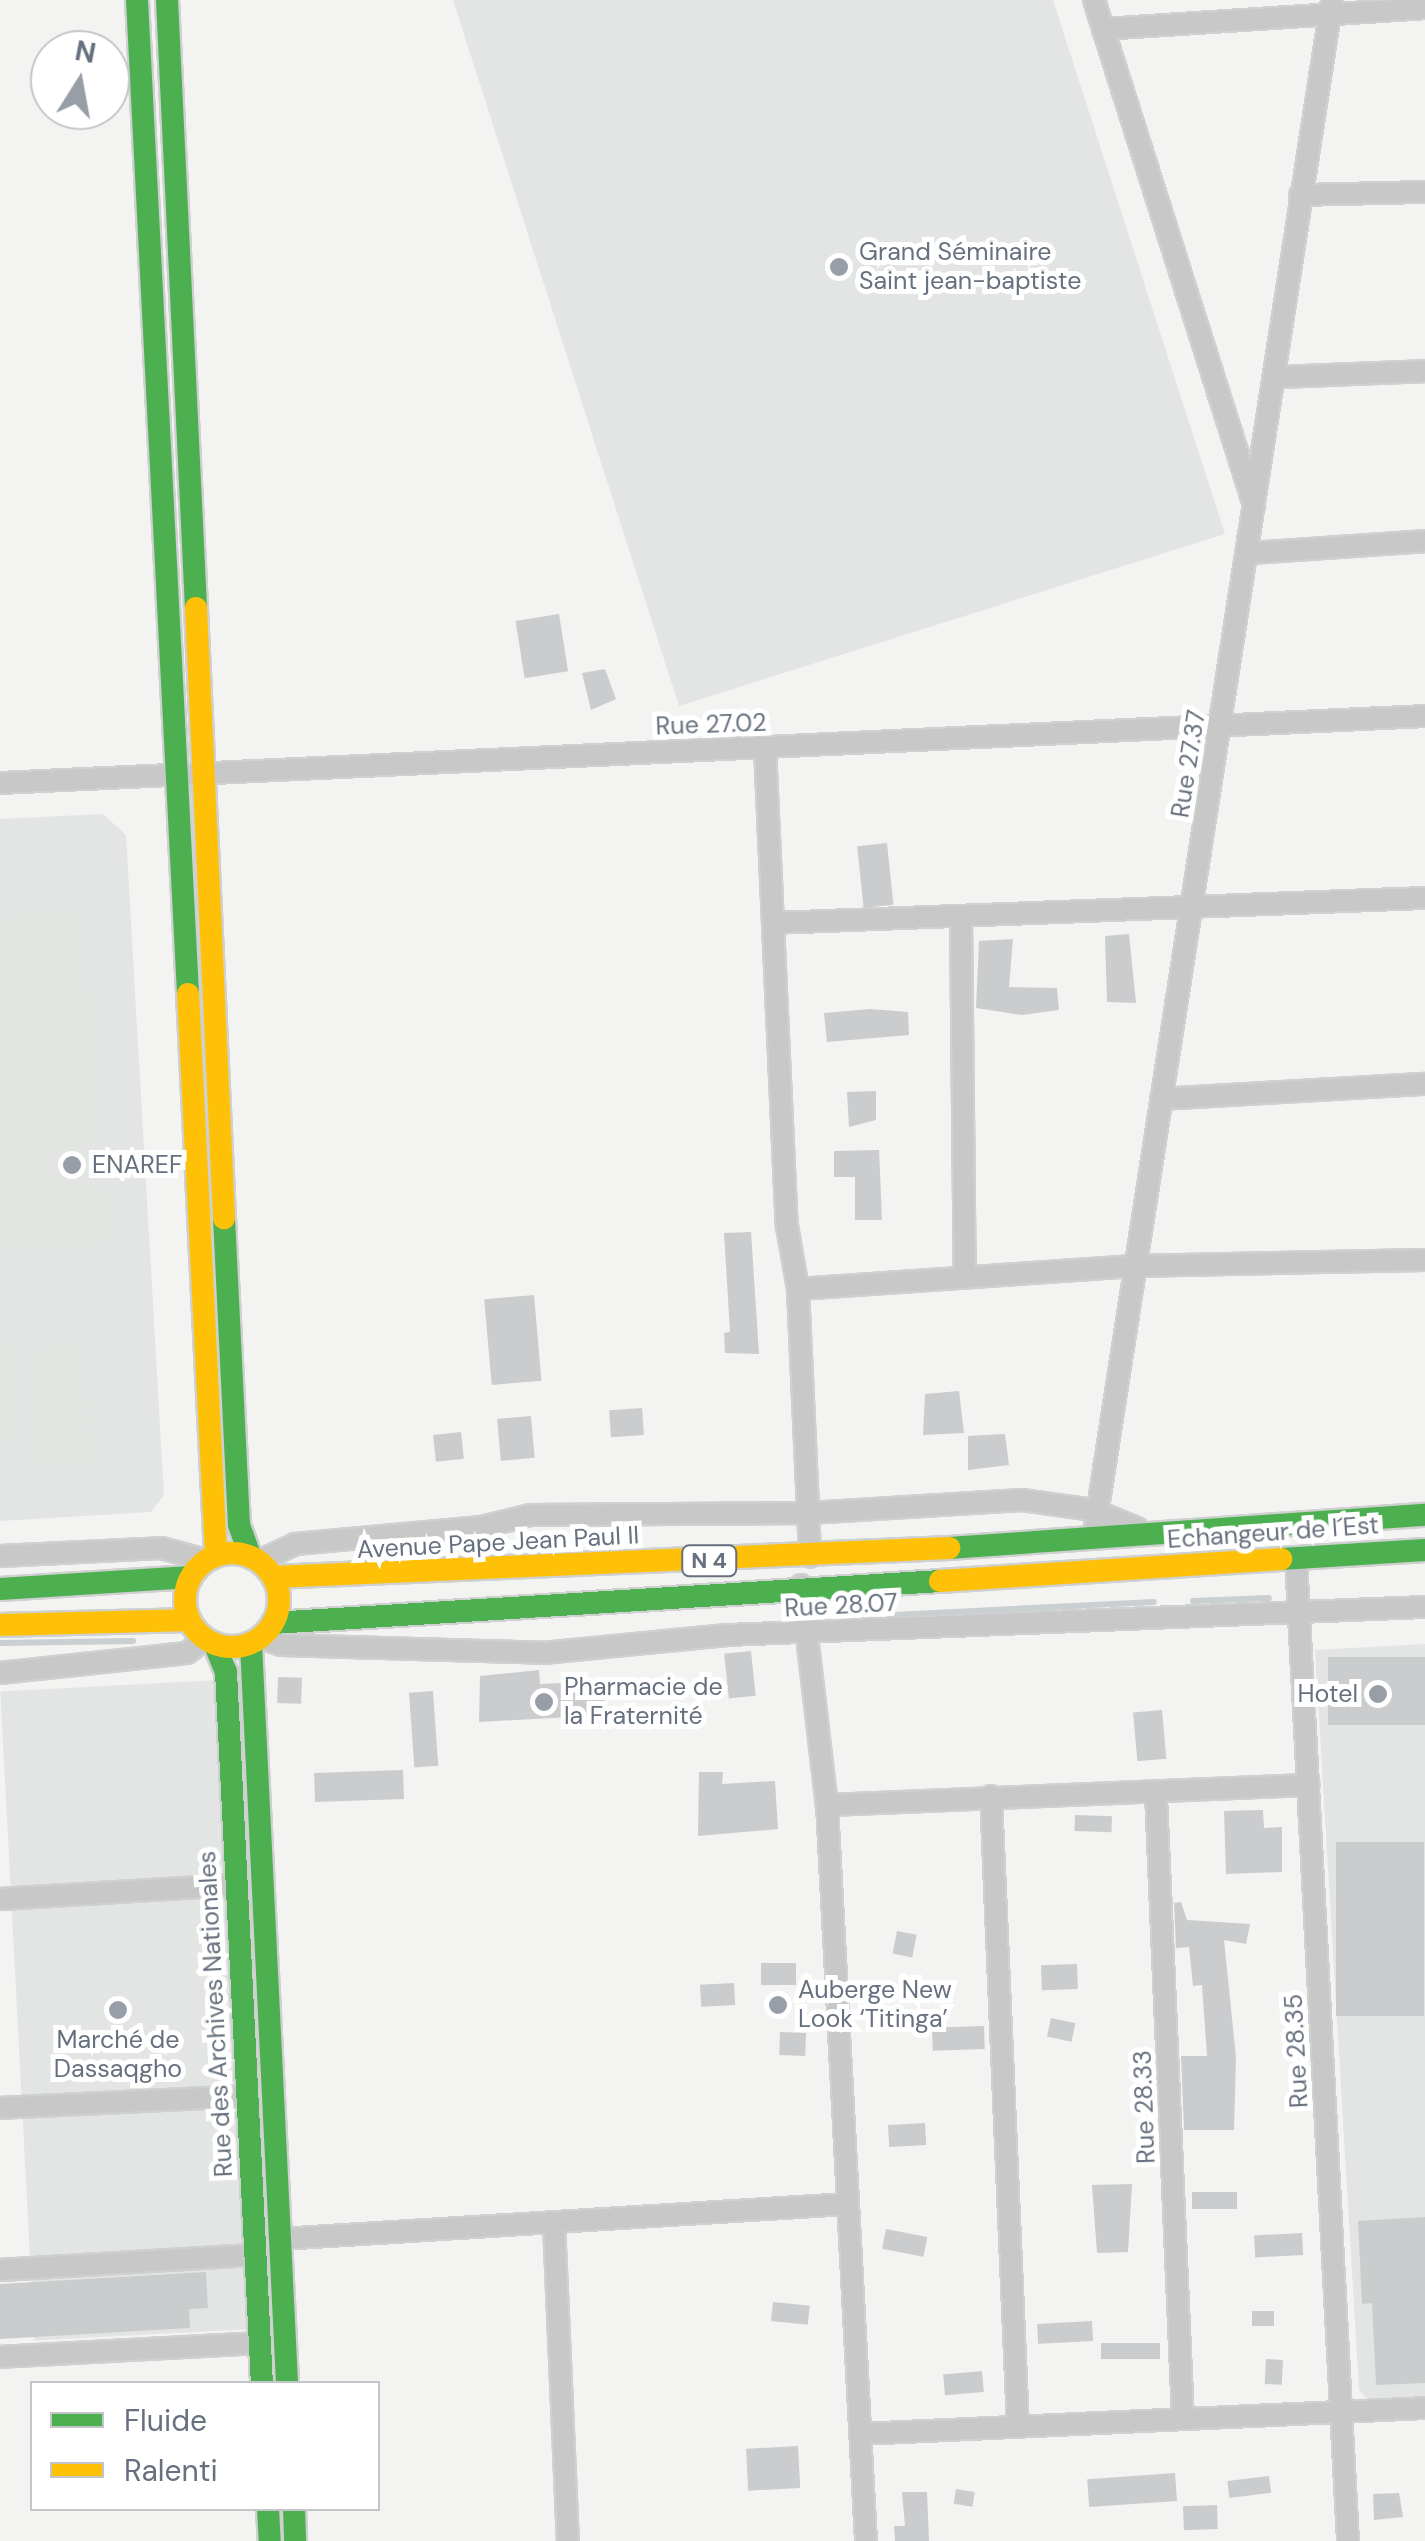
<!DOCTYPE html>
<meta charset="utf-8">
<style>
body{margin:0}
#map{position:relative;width:1425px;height:2541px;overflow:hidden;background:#f3f3f2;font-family:"DM Sans",sans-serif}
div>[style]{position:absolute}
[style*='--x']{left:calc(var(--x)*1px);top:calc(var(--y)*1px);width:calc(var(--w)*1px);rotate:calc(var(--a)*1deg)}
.built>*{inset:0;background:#e3e5e4;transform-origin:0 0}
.green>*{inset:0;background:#e2e5e1;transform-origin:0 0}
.stream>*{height:6px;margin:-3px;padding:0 3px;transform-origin:3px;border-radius:3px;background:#cacfd2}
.building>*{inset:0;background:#cbcccd;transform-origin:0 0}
.roads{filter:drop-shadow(2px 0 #cfd0d0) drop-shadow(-2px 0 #cfd0d0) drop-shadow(0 2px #cfd0d0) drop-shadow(0 -2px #cfd0d0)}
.street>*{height:20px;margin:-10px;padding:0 10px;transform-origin:10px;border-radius:10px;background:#c8c8c9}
.fast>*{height:22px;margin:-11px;padding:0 11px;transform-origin:11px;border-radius:11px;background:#4caf50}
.slow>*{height:22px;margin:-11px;padding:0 11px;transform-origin:11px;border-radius:11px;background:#ffc107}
.slow>.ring{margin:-11px;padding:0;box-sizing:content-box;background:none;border:22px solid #ffc107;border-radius:50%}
.dots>*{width:28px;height:28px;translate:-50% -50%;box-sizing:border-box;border:5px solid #fff;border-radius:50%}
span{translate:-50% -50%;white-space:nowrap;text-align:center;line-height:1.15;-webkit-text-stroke:10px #fff;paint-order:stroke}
.shield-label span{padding:2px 8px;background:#fff;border:2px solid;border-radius:8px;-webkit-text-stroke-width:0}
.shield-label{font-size:22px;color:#67707e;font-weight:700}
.poi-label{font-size:25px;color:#67707e}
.left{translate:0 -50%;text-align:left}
.right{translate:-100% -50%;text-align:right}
.street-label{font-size:25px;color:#67707e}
.legend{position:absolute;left:30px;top:2381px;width:350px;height:130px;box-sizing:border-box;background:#fff;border:2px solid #c2c6cb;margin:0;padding:12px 18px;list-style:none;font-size:30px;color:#67707e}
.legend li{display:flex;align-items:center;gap:20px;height:50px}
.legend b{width:50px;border:2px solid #c2c6cb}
.north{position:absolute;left:30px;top:30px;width:100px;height:100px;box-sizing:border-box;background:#fff;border:2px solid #c2c6cb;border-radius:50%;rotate:11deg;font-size:28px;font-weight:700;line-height:40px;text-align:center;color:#67707e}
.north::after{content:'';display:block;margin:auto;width:35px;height:45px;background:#989ea7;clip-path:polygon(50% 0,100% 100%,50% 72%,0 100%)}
</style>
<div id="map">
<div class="built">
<i style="clip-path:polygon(453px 0,1053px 0,1225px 534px,679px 706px)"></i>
<i style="clip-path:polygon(103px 814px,126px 835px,164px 1495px,151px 1512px,0 1521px,0 819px)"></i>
<i style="clip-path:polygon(1425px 1644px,1425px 2397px,1368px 2400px,1359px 2390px,1315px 1650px)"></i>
<i style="left:219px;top:1680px;width:650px;height:219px;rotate:87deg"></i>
</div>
<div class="green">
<i style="clip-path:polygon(89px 907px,116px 1246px,0 1255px,0 914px)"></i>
<i style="clip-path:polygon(18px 1341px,23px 1440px,0 1441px,0 1342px)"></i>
<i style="left:94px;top:1344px;width:126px;height:64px;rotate:89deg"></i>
</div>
<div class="stream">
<i style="--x:872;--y:1598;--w:29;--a:36"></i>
<i style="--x:895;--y:1615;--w:259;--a:-2.9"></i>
<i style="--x:1193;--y:1601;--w:76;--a:-2.3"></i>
<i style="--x:0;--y:1643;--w:133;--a:-0.9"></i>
</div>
<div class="building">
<i style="left:559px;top:614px;width:58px;height:44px;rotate:81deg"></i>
<i style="clip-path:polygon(605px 669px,616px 699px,591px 710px,582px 673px)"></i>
<i style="left:887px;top:843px;width:62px;height:30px;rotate:84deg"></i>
<i style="clip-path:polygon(1129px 934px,1136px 1003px,1107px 1002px,1105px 936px)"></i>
<i style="clip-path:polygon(1013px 939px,1009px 987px,1057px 988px,1059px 1010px,1022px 1015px,976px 1008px,979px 941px)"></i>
<i style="clip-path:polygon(870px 1009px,908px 1012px,909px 1035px,827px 1042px,824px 1013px)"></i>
<i style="clip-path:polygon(876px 1091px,876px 1120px,849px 1127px,847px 1092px)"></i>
<i style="clip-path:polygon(879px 1150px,882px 1220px,855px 1220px,855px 1177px,834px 1177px,834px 1151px)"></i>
<i style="clip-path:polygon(751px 1232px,759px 1354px,725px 1353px,724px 1333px,730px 1332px,724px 1233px)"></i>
<i style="left:534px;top:1295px;width:86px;height:50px;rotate:85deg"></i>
<i style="clip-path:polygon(959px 1391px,964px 1433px,923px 1435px,925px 1394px)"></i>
<i style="left:642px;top:1408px;width:27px;height:33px;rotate:86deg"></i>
<i style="left:531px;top:1416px;width:42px;height:34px;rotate:85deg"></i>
<i style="left:461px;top:1432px;width:27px;height:28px;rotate:84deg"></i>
<i style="clip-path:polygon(1005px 1434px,1009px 1465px,968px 1470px,968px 1436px)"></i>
<i style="left:751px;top:1651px;width:45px;height:27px;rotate:84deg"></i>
<i style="left:1425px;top:1657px;width:68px;height:97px;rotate:90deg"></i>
<i style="clip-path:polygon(539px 1670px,540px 1684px,604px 1681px,606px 1715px,479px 1722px,480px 1676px)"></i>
<i style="left:278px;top:1677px;width:24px;height:26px;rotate:2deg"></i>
<i style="left:433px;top:1691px;width:75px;height:24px;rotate:86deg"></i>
<i style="left:1162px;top:1710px;width:49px;height:29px;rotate:85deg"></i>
<i style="left:403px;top:1770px;width:29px;height:89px;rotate:88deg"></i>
<i style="clip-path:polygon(699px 1772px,723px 1772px,722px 1784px,775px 1781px,778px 1829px,698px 1836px)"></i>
<i style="clip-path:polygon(1263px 1810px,1264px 1828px,1282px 1827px,1282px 1872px,1226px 1874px,1224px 1811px)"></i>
<i style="left:1075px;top:1815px;width:37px;height:16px;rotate:2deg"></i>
<i style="left:1424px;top:1842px;width:174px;height:88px;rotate:90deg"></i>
<i style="clip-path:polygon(1181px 1902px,1187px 1920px,1250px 1924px,1246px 1944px,1224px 1940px,1236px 2057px,1234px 2130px,1184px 2130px,1181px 2056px,1207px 2056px,1202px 1985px,1193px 1986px,1189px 1947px,1176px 1948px,1174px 1903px)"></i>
<i style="left:897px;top:1931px;width:20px;height:23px;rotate:11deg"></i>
<i style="left:761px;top:1963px;width:35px;height:22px"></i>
<i style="left:1077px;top:1964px;width:25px;height:36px;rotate:88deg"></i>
<i style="left:734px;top:1983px;width:22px;height:34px;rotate:87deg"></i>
<i style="left:1051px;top:2018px;width:25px;height:19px;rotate:12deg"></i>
<i style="left:984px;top:2026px;width:23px;height:52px;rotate:88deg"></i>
<i style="left:780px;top:2032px;width:26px;height:23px;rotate:2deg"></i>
<i style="left:925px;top:2123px;width:22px;height:37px;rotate:87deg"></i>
<i style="clip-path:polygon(1132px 2184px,1128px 2252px,1097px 2253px,1092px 2185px)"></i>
<i style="left:1237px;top:2192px;width:17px;height:45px;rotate:90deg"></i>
<i style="clip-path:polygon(1425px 2217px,1425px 2383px,1376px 2385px,1372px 2303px,1362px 2304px,1358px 2221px)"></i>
<i style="left:886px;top:2229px;width:42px;height:20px;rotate:11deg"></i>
<i style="left:1302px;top:2233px;width:22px;height:48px;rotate:87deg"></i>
<i style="clip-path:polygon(206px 2272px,208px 2308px,189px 2309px,190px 2328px,0 2339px,0 2284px)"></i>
<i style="left:773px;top:2302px;width:37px;height:19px;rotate:6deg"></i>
<i style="left:1252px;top:2311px;width:22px;height:15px"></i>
<i style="left:1092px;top:2321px;width:20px;height:55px;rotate:87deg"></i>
<i style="left:1160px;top:2343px;width:16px;height:59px;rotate:90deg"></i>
<i style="left:1266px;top:2359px;width:17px;height:25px;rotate:3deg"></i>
<i style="left:982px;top:2371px;width:21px;height:39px;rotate:85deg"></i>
<i style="left:798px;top:2446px;width:42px;height:52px;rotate:87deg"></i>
<i style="left:1175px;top:2473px;width:28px;height:88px;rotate:86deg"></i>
<i style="left:1269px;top:2476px;width:17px;height:42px;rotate:83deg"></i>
<i style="left:956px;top:2489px;width:19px;height:15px;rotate:9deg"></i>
<i style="clip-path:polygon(902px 2492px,927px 2492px,929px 2541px,895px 2541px,894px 2526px,905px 2526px)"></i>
<i style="clip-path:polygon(1399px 2493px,1403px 2517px,1374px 2520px,1373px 2494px)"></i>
<i style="left:1217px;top:2505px;width:24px;height:34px;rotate:88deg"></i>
</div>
<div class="roads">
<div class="street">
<i style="--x:1094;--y:0;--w:530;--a:72.42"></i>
<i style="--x:1103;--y:29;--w:323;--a:-3.7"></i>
<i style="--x:1300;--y:195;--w:125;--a:-1.4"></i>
<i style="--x:1277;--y:377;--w:148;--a:-2.3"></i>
<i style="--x:1250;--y:553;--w:175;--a:-3.9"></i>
<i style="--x:765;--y:748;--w:479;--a:87.4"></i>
<i style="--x:787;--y:1226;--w:64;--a:80.1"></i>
<i style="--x:798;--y:1289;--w:268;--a:87.4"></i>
<i style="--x:0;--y:783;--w:1427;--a:-2.69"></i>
<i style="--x:961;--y:918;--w:357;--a:89.4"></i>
<i style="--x:773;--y:923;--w:652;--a:-2.2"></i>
<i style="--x:1161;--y:1099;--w:264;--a:-3.3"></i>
<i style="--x:798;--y:1289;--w:337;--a:-3.9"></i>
<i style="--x:1134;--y:1266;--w:291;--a:-1.2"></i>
<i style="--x:1094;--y:1534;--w:1552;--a:-81.18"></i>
<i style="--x:0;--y:1556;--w:161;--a:-2.8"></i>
<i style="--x:161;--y:1548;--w:47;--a:14.9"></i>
<i style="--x:1296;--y:1559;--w:983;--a:86.97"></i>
<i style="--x:259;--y:1561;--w:40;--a:-25"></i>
<i style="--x:295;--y:1544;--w:187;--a:-5.2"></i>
<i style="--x:481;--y:1527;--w:51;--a:-13.5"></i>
<i style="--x:531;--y:1515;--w:278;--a:-0.4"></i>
<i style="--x:809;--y:1513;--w:213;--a:-3.5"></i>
<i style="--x:1022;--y:1500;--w:72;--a:8"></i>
<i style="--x:1093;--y:1510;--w:48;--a:22.2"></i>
<i style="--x:801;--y:1585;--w:222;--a:83.3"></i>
<i style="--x:827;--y:1805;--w:737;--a:86.97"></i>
<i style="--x:262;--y:1638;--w:20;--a:20"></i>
<i style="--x:281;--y:1645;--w:262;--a:1.7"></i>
<i style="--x:543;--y:1653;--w:185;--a:-5.6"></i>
<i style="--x:727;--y:1635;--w:699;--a:-2.3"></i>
<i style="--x:0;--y:1673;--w:188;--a:-6.1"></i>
<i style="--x:187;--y:1653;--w:23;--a:-38"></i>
<i style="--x:1156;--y:1795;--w:624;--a:87.52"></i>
<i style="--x:991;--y:1796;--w:631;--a:87.55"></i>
<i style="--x:827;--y:1805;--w:482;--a:-2.4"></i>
<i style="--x:0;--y:1899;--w:237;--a:-3.4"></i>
<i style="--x:0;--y:2108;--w:248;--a:-2.8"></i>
<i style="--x:554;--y:2223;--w:318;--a:87.5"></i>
<i style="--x:280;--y:2239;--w:569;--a:-3.53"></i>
<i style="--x:0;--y:2270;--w:256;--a:-3.4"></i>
<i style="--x:0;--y:2357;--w:260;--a:-3.1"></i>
<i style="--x:860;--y:2434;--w:566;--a:-2.63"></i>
</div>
<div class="fast">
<i style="--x:137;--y:0;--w:995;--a:87.06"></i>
<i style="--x:167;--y:0;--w:609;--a:87.27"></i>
<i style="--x:224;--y:1218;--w:307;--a:87.2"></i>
<i style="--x:239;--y:1525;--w:33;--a:70"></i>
<i style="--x:949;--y:1548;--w:477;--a:-4"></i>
<i style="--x:1281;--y:1559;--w:144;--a:-3.6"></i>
<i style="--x:0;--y:1589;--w:191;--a:-3.6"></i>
<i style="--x:273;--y:1623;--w:668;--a:-3.6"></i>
<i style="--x:251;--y:1644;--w:741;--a:87.21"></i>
<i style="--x:215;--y:1645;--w:29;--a:68"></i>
<i style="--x:226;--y:1672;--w:713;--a:87.11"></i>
<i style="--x:268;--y:2508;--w:33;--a:87"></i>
<i style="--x:294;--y:2508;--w:33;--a:88"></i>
</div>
<div class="slow">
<i style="--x:196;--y:608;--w:611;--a:87.37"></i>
<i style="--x:188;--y:994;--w:562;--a:87.14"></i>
<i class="ring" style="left:185px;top:1553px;width:72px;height:72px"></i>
<i style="--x:273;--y:1577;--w:677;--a:-2.46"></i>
<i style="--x:940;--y:1581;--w:342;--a:-3.7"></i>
<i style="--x:0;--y:1625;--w:189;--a:-1.5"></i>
</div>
</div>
<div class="dots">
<i style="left:839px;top:267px;background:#989ea7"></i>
<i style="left:72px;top:1165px;background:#989ea7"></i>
<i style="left:1378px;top:1694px;background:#989ea7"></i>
<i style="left:544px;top:1702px;background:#989ea7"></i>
<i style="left:778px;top:2005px;background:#989ea7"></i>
<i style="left:118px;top:2010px;background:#989ea7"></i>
</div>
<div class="shield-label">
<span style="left:709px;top:1561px">N 4</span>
</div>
<div class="poi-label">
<span class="left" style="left:859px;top:267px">Grand Séminaire<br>Saint jean-baptiste</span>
<span class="left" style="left:92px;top:1165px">ENAREF</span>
<span class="left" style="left:564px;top:1702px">Pharmacie de<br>la Fraternité</span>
<span class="right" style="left:1358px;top:1694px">Hotel</span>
<span class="left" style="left:798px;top:2005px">Auberge New<br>Look ‘Titinga’</span>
<span style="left:118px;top:2055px">Marché de<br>Dassaqgho</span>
</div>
<div class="street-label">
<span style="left:711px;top:725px;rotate:-2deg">Rue 27.02</span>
<span style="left:1189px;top:764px;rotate:-81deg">Rue 27.37</span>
<span style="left:1273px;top:1533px;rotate:-4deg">Echangeur de l´Est</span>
<span style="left:498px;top:1543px;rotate:-3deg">Avenue Pape Jean Paul II</span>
<span style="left:841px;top:1606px;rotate:-3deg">Rue 28.07</span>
<span style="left:216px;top:2014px;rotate:-93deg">Rue des Archives Nationales</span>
<span style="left:1297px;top:2051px;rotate:-93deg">Rue 28.35</span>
<span style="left:1145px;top:2107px;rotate:-92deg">Rue 28.33</span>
</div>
<ul class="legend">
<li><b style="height:12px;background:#4caf50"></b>Fluide</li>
<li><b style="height:12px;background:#ffc107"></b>Ralenti</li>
</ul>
<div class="north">N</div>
</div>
